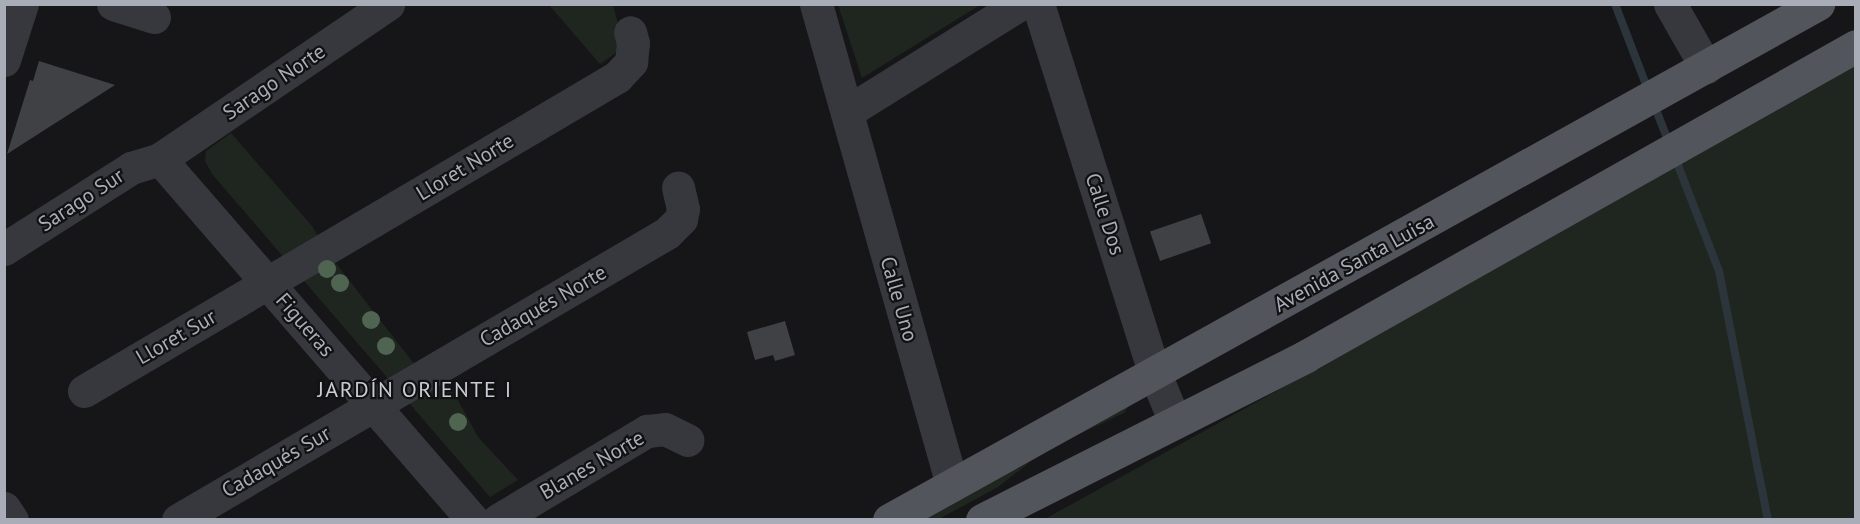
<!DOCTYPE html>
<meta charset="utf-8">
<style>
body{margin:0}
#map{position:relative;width:1860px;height:524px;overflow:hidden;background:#161618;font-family:"PT Sans",sans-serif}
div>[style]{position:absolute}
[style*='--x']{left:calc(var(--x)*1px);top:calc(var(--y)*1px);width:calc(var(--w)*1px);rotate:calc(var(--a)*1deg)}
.green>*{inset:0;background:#1e261f}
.stream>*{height:8px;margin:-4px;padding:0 4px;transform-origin:4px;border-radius:4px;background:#2c353c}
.building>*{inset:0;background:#404145;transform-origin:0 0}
.minor>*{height:33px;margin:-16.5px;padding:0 16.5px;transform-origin:16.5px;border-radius:16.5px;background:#37383d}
.major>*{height:33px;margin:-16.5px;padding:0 16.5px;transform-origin:16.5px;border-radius:16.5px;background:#53555c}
.trees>*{width:18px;height:18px;margin:-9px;border-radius:50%;background:#506452}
span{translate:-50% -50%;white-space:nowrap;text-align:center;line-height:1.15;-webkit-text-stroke:4.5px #111113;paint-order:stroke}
.street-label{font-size:21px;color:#a8adb8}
.neighbourhood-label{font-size:22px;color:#c9ccd4;letter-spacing:1.5px}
.frame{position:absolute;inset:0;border:6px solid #a8adb8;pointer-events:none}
</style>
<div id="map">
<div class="green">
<i style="clip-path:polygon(549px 5px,613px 5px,624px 47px,600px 64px)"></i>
<i style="clip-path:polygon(838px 5px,838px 4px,980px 5px,862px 78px)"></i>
<i style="clip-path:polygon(1855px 59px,1855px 519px,1043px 520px,1320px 367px)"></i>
<i style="clip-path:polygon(231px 133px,312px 226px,331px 257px,429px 383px,444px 374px,478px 437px,518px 480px,490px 497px,212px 174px,205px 161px,206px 151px)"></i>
<i style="clip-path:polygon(1135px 397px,1124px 413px,1044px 451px,998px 487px,939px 519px,897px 520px)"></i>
</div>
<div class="stream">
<i style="--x:1615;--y:4;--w:92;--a:69"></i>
<i style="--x:1653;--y:102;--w:44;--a:68.7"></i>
<i style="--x:1674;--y:155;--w:124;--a:68.8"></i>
<i style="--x:1719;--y:271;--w:254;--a:78.9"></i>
</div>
<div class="building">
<i style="clip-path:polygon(39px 61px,115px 85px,7px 154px,30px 80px,33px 81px)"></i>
<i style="left:1201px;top:214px;width:31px;height:54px;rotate:71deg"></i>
<i style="clip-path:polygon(785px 321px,795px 355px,775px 361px,773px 355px,755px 360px,747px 332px)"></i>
</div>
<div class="minor">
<i style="--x:113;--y:4;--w:43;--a:17.6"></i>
<i style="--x:816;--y:4;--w:500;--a:74.2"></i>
<i style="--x:1038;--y:4;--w:388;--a:72.5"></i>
<i style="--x:1155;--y:374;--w:52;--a:67.4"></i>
<i style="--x:1670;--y:4;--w:73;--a:60.3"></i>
<i style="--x:4;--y:60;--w:59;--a:-72.2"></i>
<i style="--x:847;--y:112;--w:204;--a:-32"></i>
<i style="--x:160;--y:159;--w:478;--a:49.1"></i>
<i style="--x:4;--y:249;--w:151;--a:-32.5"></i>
<i style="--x:131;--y:168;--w:30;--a:-17"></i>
<i style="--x:160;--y:159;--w:276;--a:-34.2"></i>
<i style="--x:84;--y:391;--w:619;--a:-30.5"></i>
<i style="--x:617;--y:77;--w:21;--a:-47"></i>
<i style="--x:631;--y:62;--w:19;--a:-84"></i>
<i style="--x:633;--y:43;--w:11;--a:-105"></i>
<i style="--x:4;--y:508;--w:14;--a:56"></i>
<i style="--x:178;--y:520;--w:567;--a:-30.41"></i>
<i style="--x:667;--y:233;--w:20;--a:-45"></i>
<i style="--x:681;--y:219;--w:10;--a:-79"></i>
<i style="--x:683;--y:209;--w:22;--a:-103"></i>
<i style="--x:498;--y:520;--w:174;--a:-30.9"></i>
<i style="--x:647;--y:431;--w:18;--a:-6"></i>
<i style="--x:665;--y:429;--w:25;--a:26"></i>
</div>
<div class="major">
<i style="--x:889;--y:520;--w:1063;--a:-29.05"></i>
<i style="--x:982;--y:520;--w:363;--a:-26.8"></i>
<i style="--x:1306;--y:356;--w:631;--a:-29.41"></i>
</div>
<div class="trees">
<i style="left:327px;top:269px"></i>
<i style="left:340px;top:283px"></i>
<i style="left:371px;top:320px"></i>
<i style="left:386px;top:346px"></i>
<i style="left:458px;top:422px"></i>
</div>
<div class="street-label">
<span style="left:274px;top:82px;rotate:-34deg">Sarago Norte</span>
<span style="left:465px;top:167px;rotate:-31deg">Lloret Norte</span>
<span style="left:81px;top:200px;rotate:-33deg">Sarago Sur</span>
<span style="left:1105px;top:214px;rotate:72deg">Calle Dos</span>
<span style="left:1354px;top:263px;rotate:-29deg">Avenida Santa Luisa</span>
<span style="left:899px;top:299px;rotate:74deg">Calle Uno</span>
<span style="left:543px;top:306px;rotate:-30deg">Cadaqués Norte</span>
<span style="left:305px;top:325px;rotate:49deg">Figueras</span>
<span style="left:176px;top:337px;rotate:-30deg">Lloret Sur</span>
<span style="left:276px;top:462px;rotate:-30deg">Cadaqués Sur</span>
<span style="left:592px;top:465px;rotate:-30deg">Blanes Norte</span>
</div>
<div class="neighbourhood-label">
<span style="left:415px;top:390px">JARDÍN ORIENTE I</span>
</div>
<div class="frame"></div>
</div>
